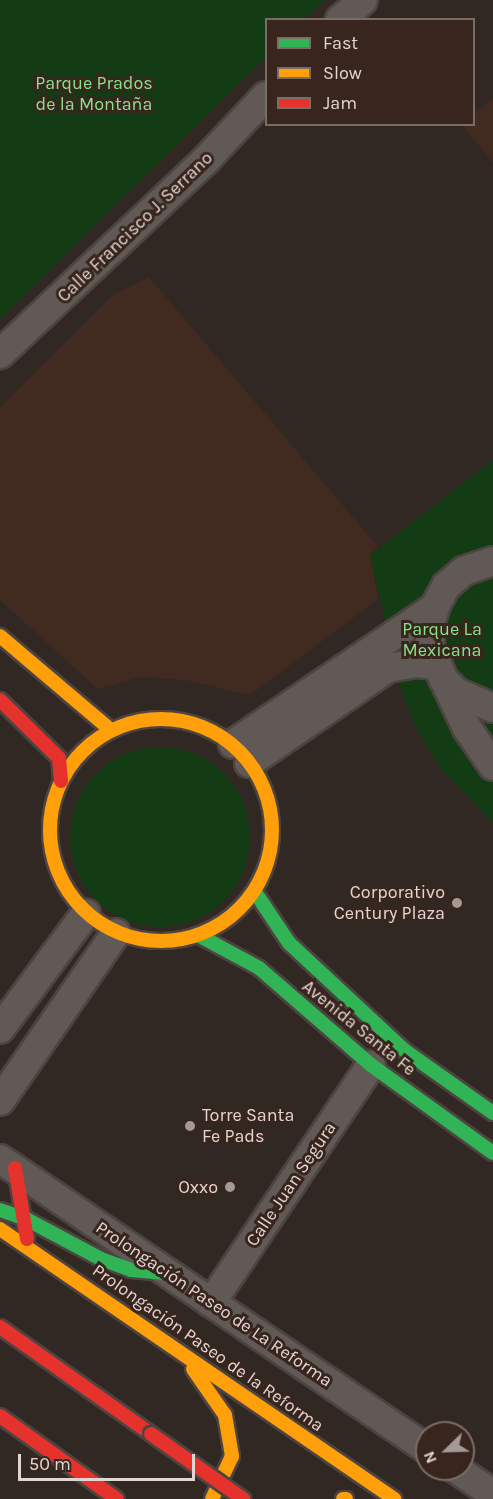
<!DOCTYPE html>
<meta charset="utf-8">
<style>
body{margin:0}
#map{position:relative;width:493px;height:1499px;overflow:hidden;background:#312824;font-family:Karla,sans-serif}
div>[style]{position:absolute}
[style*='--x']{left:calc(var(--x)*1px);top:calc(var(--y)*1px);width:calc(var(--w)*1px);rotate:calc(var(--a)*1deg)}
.built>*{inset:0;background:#412b21}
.green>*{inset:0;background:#143c14}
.round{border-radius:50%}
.roads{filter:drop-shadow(2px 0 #4d4441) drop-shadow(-2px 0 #4d4441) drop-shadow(0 2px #4d4441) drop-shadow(0 -2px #4d4441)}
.street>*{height:28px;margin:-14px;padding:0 14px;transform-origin:14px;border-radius:14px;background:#615955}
.fast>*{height:14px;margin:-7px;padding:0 7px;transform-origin:7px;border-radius:7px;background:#30b455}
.slow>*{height:14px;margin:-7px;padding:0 7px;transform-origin:7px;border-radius:7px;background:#ff9f0a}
.slow>.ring{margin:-7px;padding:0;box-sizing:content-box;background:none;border:14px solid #ff9f0a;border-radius:50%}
.jam>*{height:14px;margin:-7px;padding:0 7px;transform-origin:7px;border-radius:7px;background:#e5322d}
.bridges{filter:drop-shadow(2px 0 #4d4441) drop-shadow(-2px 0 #4d4441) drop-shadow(0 2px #4d4441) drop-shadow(0 -2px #4d4441)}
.jam-bridge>*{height:14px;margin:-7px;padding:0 7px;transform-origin:7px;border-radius:7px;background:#e5322d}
.dots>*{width:16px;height:16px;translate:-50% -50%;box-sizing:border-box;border:3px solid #37251e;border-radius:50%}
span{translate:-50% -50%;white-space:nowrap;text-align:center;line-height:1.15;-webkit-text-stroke:6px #37251e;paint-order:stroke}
.park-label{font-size:18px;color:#87e587}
.street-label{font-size:18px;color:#e3d6d2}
.poi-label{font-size:18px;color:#e3d6d2}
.right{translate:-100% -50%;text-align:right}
.left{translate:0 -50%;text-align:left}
.legend{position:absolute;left:265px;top:18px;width:210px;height:108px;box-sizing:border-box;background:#37251e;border:2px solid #7c6c66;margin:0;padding:8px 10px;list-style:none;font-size:18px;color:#e3d6d2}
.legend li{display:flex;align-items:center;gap:12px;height:30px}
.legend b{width:30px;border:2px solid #7c6c66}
.north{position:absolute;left:415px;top:1421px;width:60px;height:60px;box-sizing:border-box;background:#37251e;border:2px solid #7c6c66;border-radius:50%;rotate:247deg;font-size:16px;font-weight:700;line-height:24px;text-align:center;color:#e3d6d2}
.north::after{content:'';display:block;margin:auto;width:21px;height:27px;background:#a59995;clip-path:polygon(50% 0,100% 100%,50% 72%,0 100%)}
.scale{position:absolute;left:18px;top:1454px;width:177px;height:27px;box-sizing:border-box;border:3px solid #e3d6d2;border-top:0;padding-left:8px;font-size:18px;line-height:21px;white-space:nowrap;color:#e3d6d2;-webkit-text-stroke:4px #37251e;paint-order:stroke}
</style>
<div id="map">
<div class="built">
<i style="clip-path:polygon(493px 98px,493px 163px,462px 125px,474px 124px,474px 114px)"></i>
<i style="clip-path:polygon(149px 277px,378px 547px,370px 555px,378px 599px,250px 695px,185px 680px,140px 677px,98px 689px,0 600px,0 407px,114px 294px)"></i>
</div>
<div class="green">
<i style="clip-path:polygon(0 0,324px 0,305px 19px,266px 20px,266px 57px,0 319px)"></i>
<i style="clip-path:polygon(493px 460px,493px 823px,441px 769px,416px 728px,400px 686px,370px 555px)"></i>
<i class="round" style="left:70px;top:747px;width:180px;height:180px"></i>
</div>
<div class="roads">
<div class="street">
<i style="--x:340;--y:20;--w:30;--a:-41"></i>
<i style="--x:0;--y:354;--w:282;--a:-43.3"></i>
<i style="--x:205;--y:161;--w:89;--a:-46.8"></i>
<i style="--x:493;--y:561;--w:31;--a:161"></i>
<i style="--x:464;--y:571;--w:23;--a:140"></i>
<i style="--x:446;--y:586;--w:24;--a:118"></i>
<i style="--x:435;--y:607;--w:20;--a:105"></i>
<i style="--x:430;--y:626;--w:20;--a:90"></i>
<i style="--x:430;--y:646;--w:37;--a:68"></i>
<i style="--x:444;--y:680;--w:17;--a:45"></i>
<i style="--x:456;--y:692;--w:40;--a:23.4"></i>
<i style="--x:446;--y:684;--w:49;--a:64.5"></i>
<i style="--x:467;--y:728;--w:46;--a:55.6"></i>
<i style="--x:233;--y:744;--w:244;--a:-34.1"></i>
<i style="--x:249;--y:763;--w:168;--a:-34.4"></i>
<i style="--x:388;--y:668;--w:27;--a:-10"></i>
<i style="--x:415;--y:663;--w:21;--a:5"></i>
<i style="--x:0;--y:1029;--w:144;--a:-53.4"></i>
<i style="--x:0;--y:1101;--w:204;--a:-55.4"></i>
<i style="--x:0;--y:1159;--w:516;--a:34.18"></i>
<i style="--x:211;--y:1303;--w:287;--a:-56.1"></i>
<i style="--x:456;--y:1469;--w:45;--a:34"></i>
</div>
<div class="fast">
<i style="--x:255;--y:892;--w:61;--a:56.3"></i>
<i style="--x:289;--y:943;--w:157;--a:42.9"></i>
<i style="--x:404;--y:1050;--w:109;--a:35.3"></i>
<i style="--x:200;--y:936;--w:67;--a:28.5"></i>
<i style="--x:259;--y:968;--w:148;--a:40.9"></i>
<i style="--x:371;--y:1065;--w:150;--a:35.8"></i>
<i style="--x:0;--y:1210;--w:28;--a:19"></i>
<i style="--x:26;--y:1219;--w:85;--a:28.1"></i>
<i style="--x:101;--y:1259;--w:32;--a:20"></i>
<i style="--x:131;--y:1270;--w:37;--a:5"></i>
</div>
<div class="slow">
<i style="--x:0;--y:636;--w:145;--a:40.3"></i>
<i class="ring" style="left:50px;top:719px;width:208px;height:208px"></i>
<i style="--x:0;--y:1229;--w:478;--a:34.4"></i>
<i style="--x:193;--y:1369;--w:56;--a:55.2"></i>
<i style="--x:225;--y:1415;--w:42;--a:80.3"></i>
<i style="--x:232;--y:1456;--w:47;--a:114.9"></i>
<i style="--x:343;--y:1499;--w:3;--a:0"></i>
</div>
<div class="jam">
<i style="--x:0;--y:700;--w:83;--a:44.5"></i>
<i style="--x:59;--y:758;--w:23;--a:85"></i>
<i style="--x:15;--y:1168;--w:72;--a:80.4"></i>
<i style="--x:0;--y:1327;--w:185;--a:35.3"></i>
<i style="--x:0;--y:1416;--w:143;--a:35.4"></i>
</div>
</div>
<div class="bridges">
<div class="jam-bridge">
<i style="--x:151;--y:1434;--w:113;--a:35.2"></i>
</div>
</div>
<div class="dots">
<i style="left:457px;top:903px;background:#a59995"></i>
<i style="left:190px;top:1126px;background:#a59995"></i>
<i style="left:230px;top:1187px;background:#a59995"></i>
</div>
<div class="park-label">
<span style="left:94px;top:94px">Parque Prados<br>de la Montaña</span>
<span style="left:442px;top:640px">Parque La<br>Mexicana</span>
</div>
<div class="street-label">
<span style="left:135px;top:227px;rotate:-44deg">Calle Francisco J. Serrano</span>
<span style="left:359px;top:1028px;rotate:39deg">Avenida Santa Fe</span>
<span style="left:291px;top:1184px;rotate:-56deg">Calle Juan Segura</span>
<span style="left:214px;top:1304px;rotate:34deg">Prolongación Paseo de La Reforma</span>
<span style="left:208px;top:1348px;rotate:35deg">Prolongación Paseo de la Reforma</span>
</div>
<div class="poi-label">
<span class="right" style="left:445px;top:903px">Corporativo<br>Century Plaza</span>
<span class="left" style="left:202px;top:1126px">Torre Santa<br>Fe Pads</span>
<span class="right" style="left:218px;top:1187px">Oxxo</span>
</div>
<ul class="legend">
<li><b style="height:8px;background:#30b455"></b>Fast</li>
<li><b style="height:8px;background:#ff9f0a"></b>Slow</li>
<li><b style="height:8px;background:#e5322d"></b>Jam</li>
</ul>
<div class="north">N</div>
<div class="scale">50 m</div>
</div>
